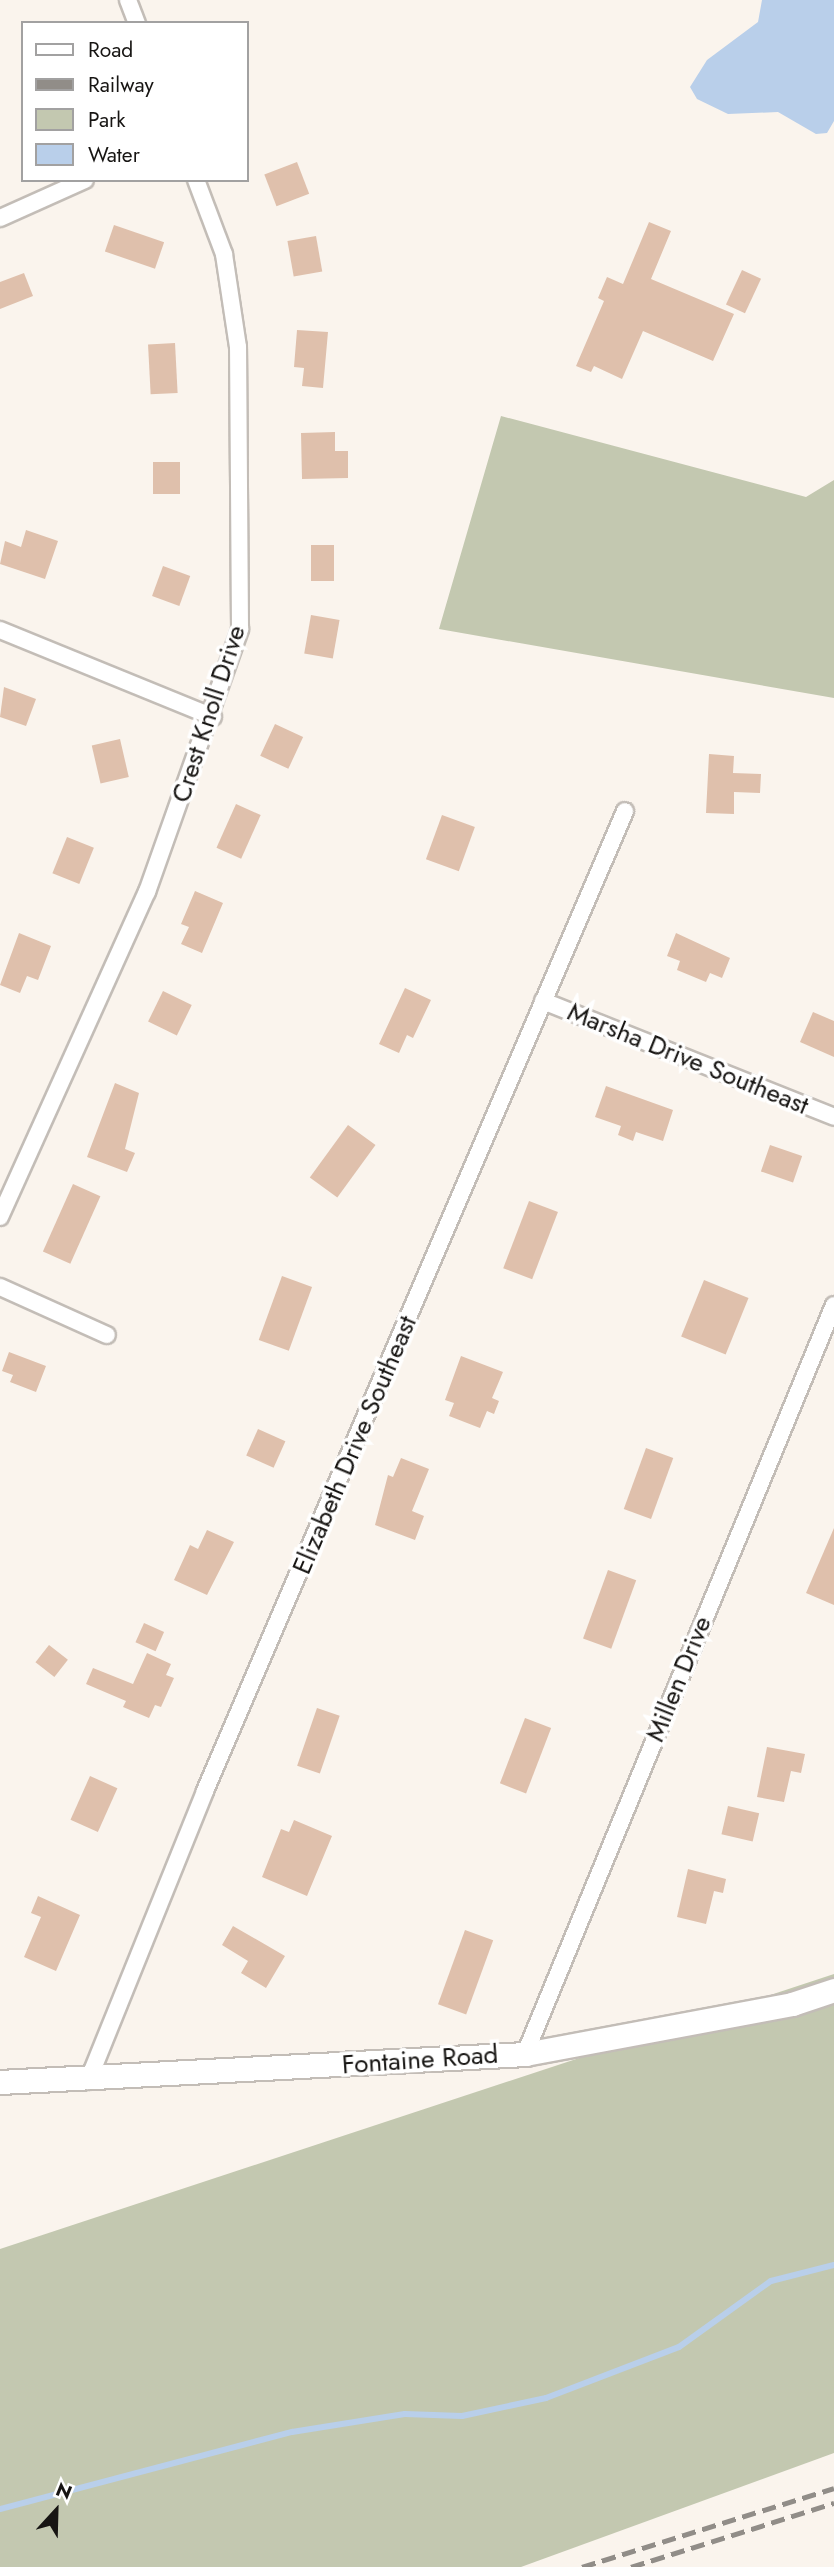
<!DOCTYPE html>
<style>
body{margin:0}
#map{position:relative;width:834px;height:2567px;overflow:hidden;background:#faf4ed;font-family:Jost,sans-serif}
div>[style]{position:absolute}
[style*='--x']{left:calc(var(--x)*1px);top:calc(var(--y)*1px);width:calc(var(--w)*1px);rotate:calc(var(--a)*1deg)}
.green>*{inset:0;background:#c3c8b0}
.water>*{inset:0;background:#b9cfea}
.stream>*{height:6px;margin:-3px;padding:0 3px;transform-origin:3px;border-radius:3px;background:#b9cfea}
.building>*{inset:0;background:#dfc0ac;transform-origin:0 0}
.roads{filter:drop-shadow(2px 0 #c3bdb7) drop-shadow(-2px 0 #c3bdb7) drop-shadow(0 2px #c3bdb7) drop-shadow(0 -2px #c3bdb7)}
.minor>*{height:16px;margin:-8px;padding:0 8px;transform-origin:8px;border-radius:8px;background:#fff}
.secondary>*{height:23px;margin:-11.5px;padding:0 11.5px;transform-origin:11.5px;border-radius:11.5px;background:#fff}
.rail>*{height:5px;margin-top:-2.5px;transform-origin:0;background:repeating-linear-gradient(90deg,#918d88 0 14px,transparent 0 21px)}
span{translate:-50% -50%;white-space:nowrap;text-align:center;line-height:1.15;-webkit-text-stroke:7px #fff;paint-order:stroke}
.street-label{font-size:26px;color:#171513}
.legend{position:absolute;left:21px;top:21px;width:228px;height:161px;box-sizing:border-box;background:#fff;border:2px solid #a2a1a1;margin:0;padding:9px 12px;list-style:none;font-size:21px;color:#171513}
.legend li{display:flex;align-items:center;gap:14px;height:35px}
.legend b{width:35px;border:2px solid #a2a1a1}
.north{position:absolute;left:21px;top:2476px;width:70px;height:70px;-webkit-text-stroke:5px #fff;paint-order:stroke;rotate:22deg;font-size:19px;font-weight:700;line-height:28px;text-align:center;color:#171513}
.north::after{content:'';display:block;margin:auto;width:24px;height:32px;background:#171513;clip-path:polygon(50% 0,100% 100%,50% 72%,0 100%)}
</style>
<div id="map">
<div class="green">
<i style="clip-path:polygon(501px 416px,806px 497px,834px 480px,834px 698px,439px 629px)"></i>
<i style="clip-path:polygon(834px 1974px,834px 2453px,521px 2567px,0 2567px,0 2249px)"></i>
</div>
<div class="water">
<i style="clip-path:polygon(762px 0,834px 0,834px 121px,827px 133px,816px 134px,778px 112px,728px 114px,697px 99px,690px 87px,707px 60px,758px 22px)"></i>
</div>
<div class="stream">
<i style="--x:0;--y:2509;--w:302;--a:-14.8"></i>
<i style="--x:292;--y:2432;--w:114;--a:-9.1"></i>
<i style="--x:405;--y:2414;--w:57;--a:2"></i>
<i style="--x:462;--y:2416;--w:86;--a:-12.1"></i>
<i style="--x:546;--y:2398;--w:142;--a:-21"></i>
<i style="--x:679;--y:2347;--w:113;--a:-35.7"></i>
<i style="--x:771;--y:2281;--w:65;--a:-14.3"></i>
</div>
<div class="building">
<i style="left:297px;top:162px;width:34px;height:35px;rotate:69deg"></i>
<i style="clip-path:polygon(649px 222px,671px 231px,651px 279px,734px 314px,713px 361px,643px 331px,622px 379px,594px 366px,591px 372px,576px 366px,604px 301px,598px 298px,607px 277px,623px 284px)"></i>
<i style="left:114px;top:225px;width:53px;height:28px;rotate:19deg"></i>
<i style="left:316px;top:236px;width:36px;height:29px;rotate:80deg"></i>
<i style="left:742px;top:270px;width:21px;height:38px;rotate:25deg"></i>
<i style="clip-path:polygon(24px 273px,33px 296px,0 309px,0 282px)"></i>
<i style="clip-path:polygon(297px 330px,328px 332px,323px 388px,302px 386px,304px 368px,294px 367px)"></i>
<i style="left:175px;top:343px;width:50px;height:27px;rotate:87deg"></i>
<i style="clip-path:polygon(335px 432px,335px 451px,348px 451px,348px 478px,302px 479px,301px 433px)"></i>
<i style="left:153px;top:462px;width:27px;height:32px"></i>
<i style="clip-path:polygon(26px 530px,58px 541px,45px 579px,0 564px,5px 541px,21px 547px)"></i>
<i style="left:334px;top:545px;width:36px;height:23px;rotate:90deg"></i>
<i style="left:163px;top:566px;width:29px;height:32px;rotate:20deg"></i>
<i style="left:311px;top:615px;width:29px;height:39px;rotate:10deg"></i>
<i style="clip-path:polygon(4px 687px,36px 699px,26px 726px,0 717px)"></i>
<i style="left:275px;top:724px;width:31px;height:35px;rotate:25deg"></i>
<i style="left:120px;top:739px;width:39px;height:29px;rotate:77deg"></i>
<i style="clip-path:polygon(709px 754px,734px 756px,733px 773px,761px 774px,760px 793px,734px 792px,734px 814px,706px 813px)"></i>
<i style="left:236px;top:804px;width:27px;height:48px;rotate:24deg"></i>
<i style="left:442px;top:815px;width:35px;height:47px;rotate:20deg"></i>
<i style="left:67px;top:837px;width:29px;height:39px;rotate:22deg"></i>
<i style="clip-path:polygon(195px 891px,223px 903px,202px 953px,181px 944px,189px 927px,181px 924px)"></i>
<i style="clip-path:polygon(19px 933px,51px 946px,38px 980px,27px 976px,20px 993px,0 985px)"></i>
<i style="clip-path:polygon(676px 933px,730px 958px,722px 978px,710px 973px,706px 982px,677px 970px,680px 961px,667px 956px)"></i>
<i style="clip-path:polygon(405px 988px,431px 1000px,413px 1038px,407px 1035px,399px 1053px,379px 1044px)"></i>
<i style="left:163px;top:991px;width:32px;height:34px;rotate:26deg"></i>
<i style="clip-path:polygon(813px 1012px,834px 1021px,834px 1057px,800px 1042px)"></i>
<i style="clip-path:polygon(115px 1083px,139px 1093px,125px 1149px,135px 1153px,127px 1172px,87px 1157px)"></i>
<i style="clip-path:polygon(606px 1086px,673px 1110px,663px 1141px,636px 1132px,633px 1141px,618px 1135px,621px 1126px,595px 1117px)"></i>
<i style="left:348px;top:1125px;width:34px;height:65px;rotate:36deg"></i>
<i style="left:770px;top:1145px;width:34px;height:28px;rotate:19deg"></i>
<i style="left:73px;top:1184px;width:30px;height:74px;rotate:24deg"></i>
<i style="left:529px;top:1201px;width:31px;height:72px;rotate:21deg"></i>
<i style="left:282px;top:1276px;width:32px;height:68px;rotate:20deg"></i>
<i style="left:704px;top:1280px;width:48px;height:61px;rotate:22deg"></i>
<i style="clip-path:polygon(9px 1352px,46px 1366px,36px 1392px,10px 1382px,13px 1375px,2px 1371px)"></i>
<i style="clip-path:polygon(461px 1356px,503px 1372px,492px 1398px,499px 1401px,494px 1414px,487px 1411px,480px 1428px,449px 1416px,454px 1403px,445px 1400px)"></i>
<i style="left:258px;top:1429px;width:30px;height:29px;rotate:24deg"></i>
<i style="left:646px;top:1448px;width:29px;height:65px;rotate:20deg"></i>
<i style="clip-path:polygon(401px 1458px,429px 1469px,412px 1511px,424px 1516px,415px 1540px,375px 1525px,388px 1475px,393px 1477px)"></i>
<i style="clip-path:polygon(834px 1528px,834px 1605px,806px 1593px)"></i>
<i style="clip-path:polygon(207px 1530px,234px 1542px,207px 1595px,174px 1580px,190px 1545px,198px 1549px)"></i>
<i style="left:608px;top:1570px;width:30px;height:73px;rotate:20deg"></i>
<i style="left:144px;top:1623px;width:22px;height:21px;rotate:24deg"></i>
<i style="left:49px;top:1645px;width:24px;height:22px;rotate:38deg"></i>
<i style="clip-path:polygon(147px 1653px,171px 1664px,166px 1675px,174px 1678px,161px 1707px,155px 1705px,149px 1718px,123px 1707px,126px 1701px,86px 1684px,93px 1668px,133px 1684px)"></i>
<i style="left:317px;top:1708px;width:24px;height:61px;rotate:19deg"></i>
<i style="left:525px;top:1718px;width:28px;height:70px;rotate:21deg"></i>
<i style="clip-path:polygon(767px 1747px,805px 1754px,801px 1773px,791px 1771px,784px 1802px,757px 1797px)"></i>
<i style="left:90px;top:1776px;width:30px;height:48px;rotate:24deg"></i>
<i style="left:728px;top:1806px;width:32px;height:29px;rotate:13deg"></i>
<i style="clip-path:polygon(294px 1820px,332px 1836px,307px 1896px,262px 1877px,281px 1829px,289px 1832px)"></i>
<i style="clip-path:polygon(688px 1869px,726px 1879px,723px 1893px,714px 1891px,706px 1924px,677px 1917px)"></i>
<i style="clip-path:polygon(38px 1896px,80px 1915px,56px 1971px,24px 1957px,41px 1917px,31px 1913px)"></i>
<i style="clip-path:polygon(233px 1926px,285px 1956px,266px 1988px,241px 1973px,248px 1961px,222px 1945px)"></i>
<i style="left:465px;top:1930px;width:30px;height:79px;rotate:20deg"></i>
</div>
<div class="roads">
<div class="minor">
<i style="--x:128;--y:0;--w:25;--a:69"></i>
<i style="--x:0;--y:218;--w:93;--a:-24.1"></i>
<i style="--x:0;--y:630;--w:230;--a:22.2"></i>
<i style="--x:543;--y:1001;--w:313;--a:21.7"></i>
<i style="--x:0;--y:1217;--w:357;--a:-65.7"></i>
<i style="--x:147;--y:892;--w:279;--a:-70.5"></i>
<i style="--x:240;--y:629;--w:282;--a:-90.4"></i>
<i style="--x:238;--y:347;--w:94;--a:-98.6"></i>
<i style="--x:224;--y:254;--w:79;--a:-110.7"></i>
<i style="--x:0;--y:1287;--w:117;--a:24.2"></i>
<i style="--x:525;--y:2054;--w:810;--a:-67.58"></i>
<i style="--x:88;--y:2081;--w:313;--a:-68"></i>
<i style="--x:205;--y:1791;--w:1066;--a:-66.8"></i>
</div>
<div class="secondary">
<i style="--x:0;--y:2082;--w:526;--a:-3.05"></i>
<i style="--x:525;--y:2054;--w:272;--a:-10.6"></i>
<i style="--x:792;--y:2004;--w:44;--a:-18.4"></i>
</div>
</div>
<div class="rail">
<i style="--x:582;--y:2567;--w:264;--a:-17.4"></i>
<i style="--x:631;--y:2567;--w:213;--a:-17.5"></i>
</div>
<div class="street-label">
<span style="left:209px;top:714px;rotate:-72deg">Crest Knoll Drive</span>
<span style="left:688px;top:1059px;rotate:22deg">Marsha Drive Southeast</span>
<span style="left:355px;top:1445px;rotate:-67deg">Elizabeth Drive Southeast</span>
<span style="left:679px;top:1679px;rotate:-68deg">Millen Drive</span>
<span style="left:420px;top:2060px;rotate:-4deg">Fontaine Road</span>
</div>
<ul class="legend">
<li><b style="height:9px;background:#fff"></b>Road</li>
<li><b style="height:9px;background:#918d88"></b>Railway</li>
<li><b style="height:19px;background:#c3c8b0"></b>Park</li>
<li><b style="height:19px;background:#b9cfea"></b>Water</li>
</ul>
<div class="north">N</div>
</div>
